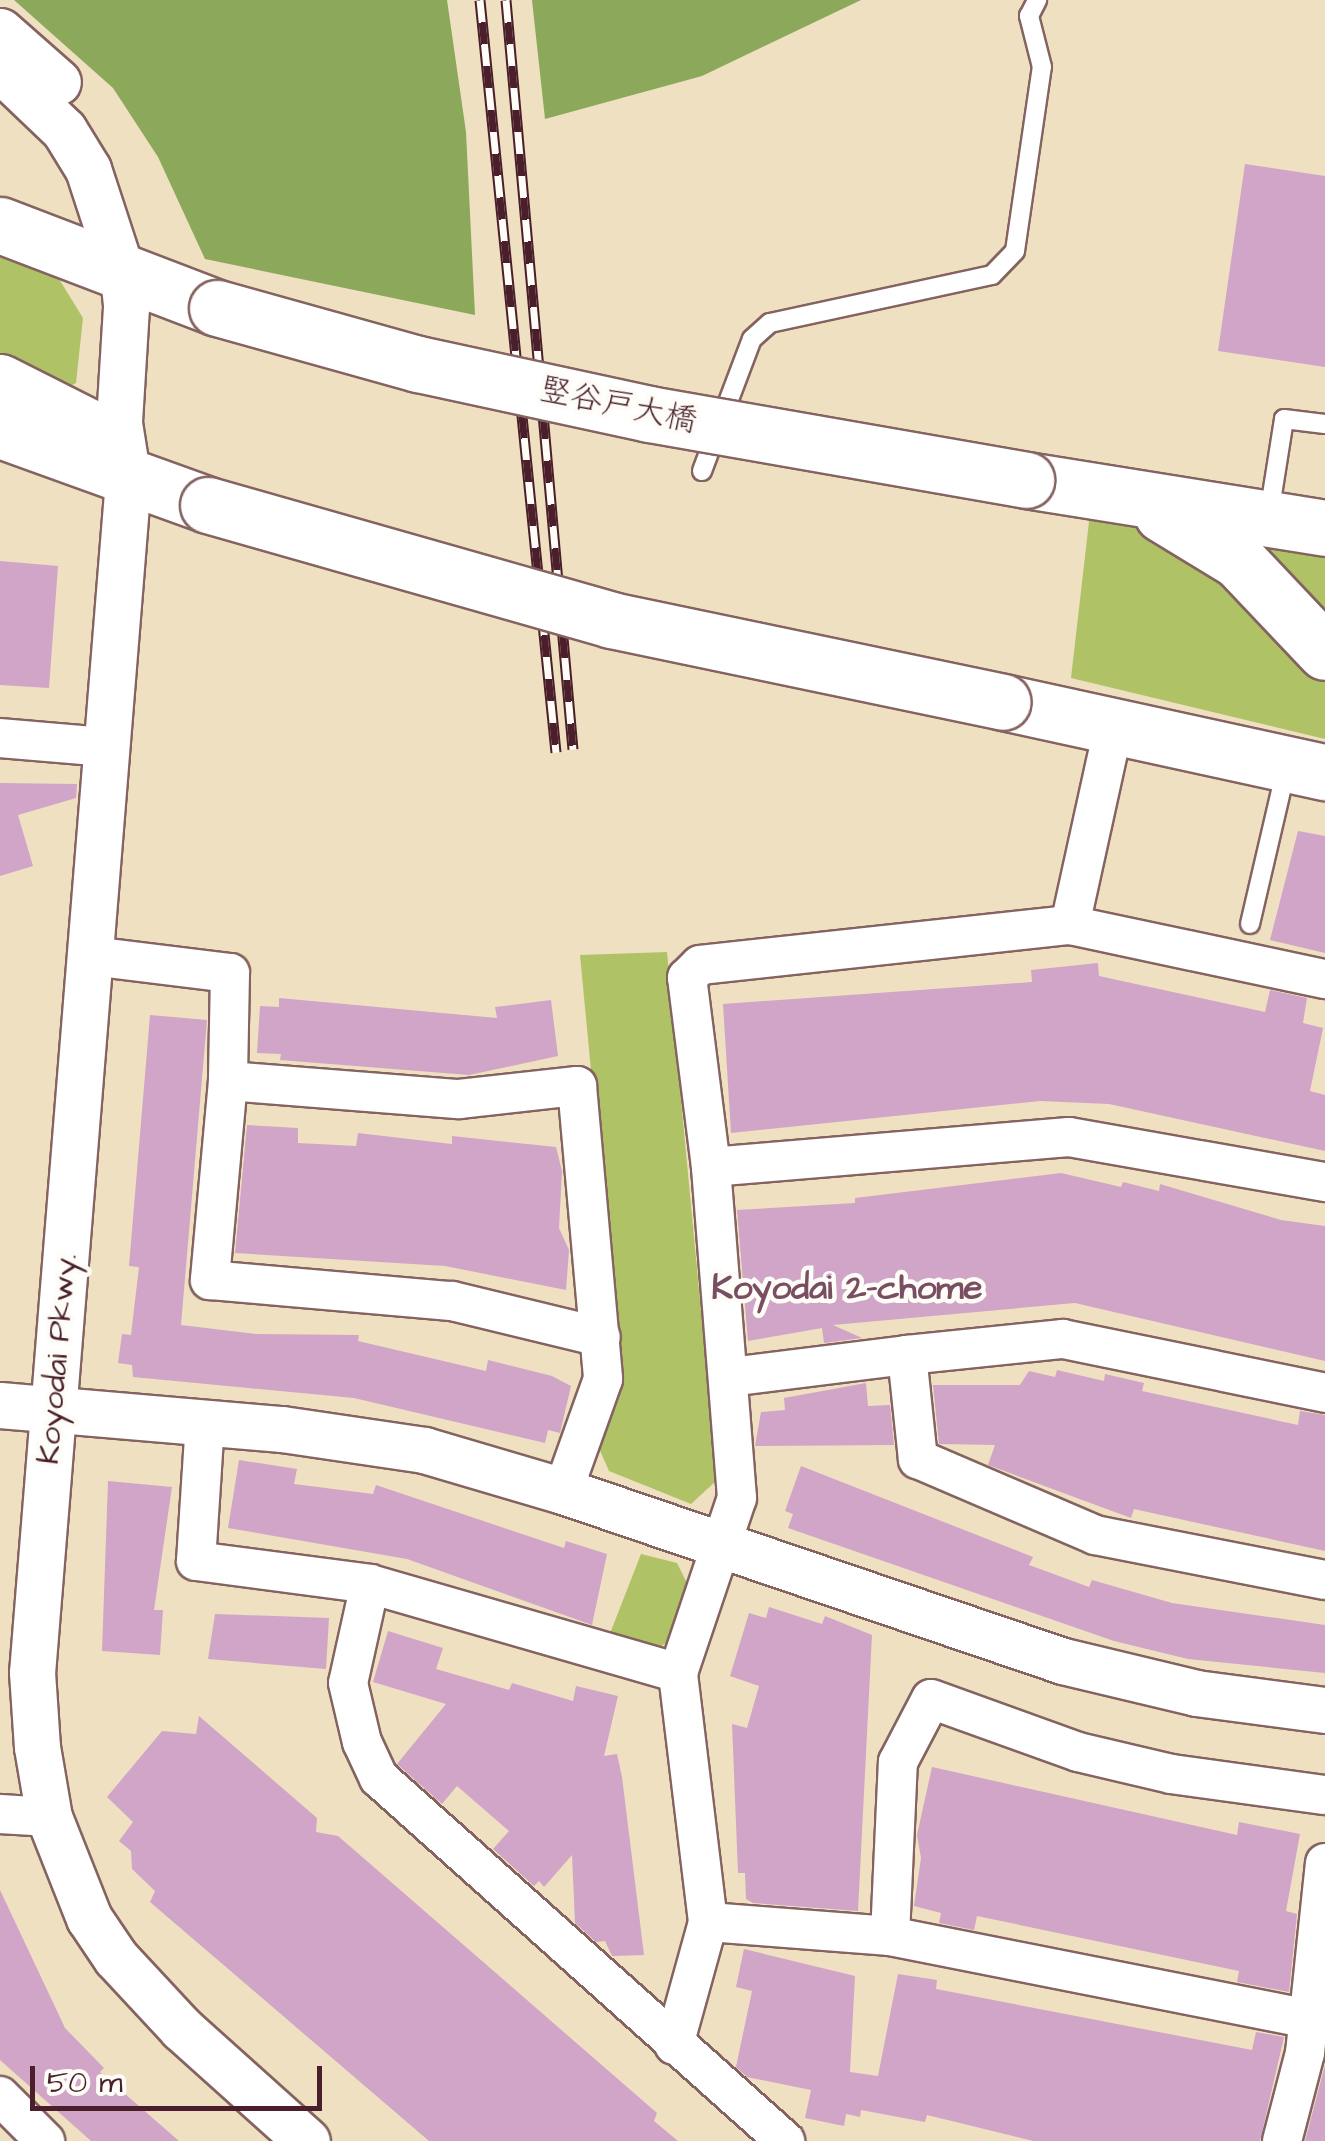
<!DOCTYPE html>
<meta charset="utf-8">
<style>
body{margin:0}
#map{position:relative;width:1325px;height:2141px;overflow:hidden;background:#efe0c1;font-family:"Architects Daughter","Klee One",sans-serif}
div>[style]{position:absolute}
[style*='--x']{left:calc(var(--x)*1px);top:calc(var(--y)*1px);width:calc(var(--w)*1px);rotate:calc(var(--a)*1deg)}
.green>*{inset:0;background:#afc266}
.forest>*{inset:0;background:#8ba85b}
.building>*{inset:0;background:#d0a5c7}
.roads{filter:drop-shadow(2px 0 #846360) drop-shadow(-2px 0 #846360) drop-shadow(0 2px #846360) drop-shadow(0 -2px #846360)}
.service>*{height:18px;margin:-9px;padding:0 9px;transform-origin:9px;border-radius:9px;background:#fff}
.minor>*{height:38px;margin:-19px;padding:0 19px;transform-origin:19px;border-radius:19px;background:#fff}
.tertiary>*{height:45px;margin:-22.5px;padding:0 22.5px;transform-origin:22.5px;border-radius:22.5px;background:#fff}
.primary>*{height:55px;margin:-27.5px;padding:0 27.5px;transform-origin:27.5px;border-radius:27.5px;background:#fff}
.rail>*{height:11px;margin-top:-5.5px;transform-origin:0;background:repeating-linear-gradient(90deg,#fdfcf7 0 22px,#4a1f2b 0 44px);box-sizing:border-box;border-block:2px solid #4a1f2b}
.bridges{filter:drop-shadow(2px 0 #846360) drop-shadow(-2px 0 #846360) drop-shadow(0 2px #846360) drop-shadow(0 -2px #846360)}
.primary-bridge>*{height:55px;margin:-27.5px;padding:0 27.5px;transform-origin:27.5px;border-radius:27.5px;background:#fff}
span{translate:-50% -50%;white-space:nowrap;text-align:center;line-height:1.15;-webkit-text-stroke:9px #fdfcf7;paint-order:stroke}
.street-label{font-size:32px;color:#4a1f2b}
.neighbourhood-label{font-size:35px;color:#794e62;font-weight:700}
.scale{position:absolute;left:30px;top:2066px;width:292px;height:45px;box-sizing:border-box;border:5px solid #4a1f2b;border-top:0;padding-left:12px;font-size:30px;line-height:35px;white-space:nowrap;color:#4a1f2b;-webkit-text-stroke:8px #fdfcf7;paint-order:stroke}
</style>
<div id="map">
<div class="green">
<i style="clip-path:polygon(0 245px,51px 266px,83px 318px,76px 383px,62px 390px,0 359px)"></i>
<i style="clip-path:polygon(1090px 513px,1153px 528px,1211px 560px,1325px 674px,1325px 739px,1071px 678px)"></i>
<i style="clip-path:polygon(1232px 527px,1325px 542px,1325px 621px)"></i>
<i style="clip-path:polygon(667px 952px,717px 1480px,691px 1504px,609px 1471px,598px 1446px,620px 1374px,580px 955px)"></i>
<i style="clip-path:polygon(641px 1554px,677px 1563px,688px 1585px,676px 1636px,654px 1651px,609px 1636px)"></i>
</div>
<div class="forest">
<i style="clip-path:polygon(14px 0,447px 0,466px 132px,475px 315px,205px 259px,158px 157px,113px 88px)"></i>
<i style="clip-path:polygon(532px 0,861px 0,702px 76px,545px 119px)"></i>
</div>
<div class="building">
<i style="clip-path:polygon(1245px 164px,1325px 176px,1325px 367px,1218px 351px)"></i>
<i style="clip-path:polygon(0 561px,58px 566px,49px 688px,0 685px)"></i>
<i style="clip-path:polygon(0 783px,77px 784px,76px 798px,18px 815px,33px 866px,0 876px)"></i>
<i style="clip-path:polygon(1298px 831px,1325px 836px,1325px 953px,1270px 940px)"></i>
<i style="clip-path:polygon(1098px 963px,1099px 976px,1265px 1012px,1270px 990px,1307px 998px,1303px 1023px,1323px 1028px,1310px 1091px,1325px 1095px,1325px 1151px,1109px 1104px,1040px 1101px,731px 1133px,723px 1004px,1032px 982px,1031px 970px)"></i>
<i style="clip-path:polygon(279px 998px,497px 1018px,495px 1007px,551px 1000px,558px 1056px,469px 1075px,280px 1060px,281px 1054px,257px 1053px,260px 1006px,279px 1007px)"></i>
<i style="clip-path:polygon(150px 1015px,207px 1020px,181px 1325px,256px 1334px,359px 1335px,358px 1341px,486px 1371px,488px 1360px,552px 1376px,571px 1386px,560px 1433px,548px 1430px,545px 1443px,354px 1398px,133px 1377px,132px 1365px,118px 1363px,122px 1334px,131px 1335px,139px 1267px,129px 1266px)"></i>
<i style="clip-path:polygon(247px 1125px,298px 1128px,298px 1143px,356px 1146px,358px 1133px,452px 1144px,452px 1136px,556px 1147px,562px 1171px,559px 1228px,569px 1250px,566px 1290px,445px 1266px,235px 1253px)"></i>
<i style="clip-path:polygon(1061px 1173px,1121px 1187px,1123px 1182px,1159px 1191px,1160px 1184px,1281px 1220px,1325px 1226px,1325px 1361px,1075px 1303px,833px 1325px,862px 1338px,824px 1343px,822px 1328px,748px 1341px,737px 1210px,855px 1203px,855px 1198px)"></i>
<i style="clip-path:polygon(1057px 1370px,1104px 1381px,1105px 1374px,1144px 1383px,1142px 1391px,1298px 1425px,1300px 1411px,1325px 1415px,1325px 1551px,1134px 1509px,1131px 1518px,988px 1465px,995px 1445px,939px 1444px,933px 1385px,1020px 1385px,1029px 1371px,1055px 1377px)"></i>
<i style="clip-path:polygon(866px 1383px,868px 1406px,890px 1405px,894px 1445px,755px 1446px,761px 1412px,785px 1410px,784px 1398px)"></i>
<i style="clip-path:polygon(239px 1460px,297px 1469px,294px 1484px,373px 1494px,376px 1485px,564px 1548px,566px 1541px,607px 1554px,592px 1625px,407px 1559px,228px 1528px)"></i>
<i style="clip-path:polygon(801px 1466px,1033px 1557px,1029px 1565px,1089px 1587px,1092px 1580px,1172px 1603px,1325px 1625px,1325px 1673px,1188px 1659px,1114px 1641px,788px 1528px,793px 1514px,785px 1511px)"></i>
<i style="clip-path:polygon(108px 1481px,172px 1487px,154px 1610px,163px 1610px,160px 1655px,102px 1651px)"></i>
<i style="clip-path:polygon(769px 1607px,822px 1624px,825px 1616px,872px 1635px,858px 1911px,753px 1903px,746px 1899px,745px 1873px,738px 1873px,732px 1724px,747px 1728px,759px 1686px,730px 1676px,749px 1613px,766px 1618px)"></i>
<i style="clip-path:polygon(215px 1614px,329px 1618px,326px 1669px,208px 1659px)"></i>
<i style="clip-path:polygon(388px 1631px,443px 1648px,436px 1669px,509px 1690px,512px 1683px,573px 1701px,576px 1686px,618px 1696px,604px 1756px,617px 1754px,622px 1777px,644px 1955px,612px 1956px,605px 1941px,596px 1942px,575px 1923px,572px 1855px,544px 1887px,539px 1881px,534px 1886px,493px 1849px,509px 1831px,457px 1786px,442px 1804px,397px 1764px,446px 1704px,373px 1682px)"></i>
<i style="clip-path:polygon(199px 1716px,317px 1818px,316px 1832px,338px 1836px,657px 2113px,654px 2121px,678px 2141px,429px 2141px,150px 1902px,155px 1891px,132px 1869px,131px 1851px,119px 1841px,133px 1822px,107px 1797px,162px 1731px,196px 1734px)"></i>
<i style="clip-path:polygon(932px 1767px,1237px 1835px,1239px 1822px,1300px 1834px,1286px 1911px,1297px 1914px,1289px 1992px,1237px 1982px,1239px 1971px,977px 1916px,974px 1930px,939px 1923px,941px 1913px,914px 1906px,921px 1858px,917px 1835px)"></i>
<i style="clip-path:polygon(0 1890px,65px 2028px,104px 2068px,100px 2072px,179px 2141px,91px 2141px,0 2060px)"></i>
<i style="clip-path:polygon(744px 1949px,855px 1976px,850px 2072px,878px 2076px,898px 1974px,937px 1980px,936px 1989px,1252px 2050px,1256px 2032px,1284px 2037px,1260px 2141px,1033px 2141px,927px 2115px,925px 2122px,861px 2110px,860px 2117px,846px 2114px,844px 2126px,805px 2118px,811px 2090px,747px 2077px,736px 2067px,752px 1991px,736px 1987px)"></i>
<i style="clip-path:polygon(1325px 2065px,1325px 2141px,1305px 2141px)"></i>
</div>
<div class="roads">
<div class="service">
<i style="--x:702;--y:471;--w:141;--a:-69.3"></i>
<i style="--x:752;--y:339;--w:24;--a:-42"></i>
<i style="--x:770;--y:323;--w:227;--a:-12.2"></i>
<i style="--x:992;--y:275;--w:33;--a:-46"></i>
<i style="--x:1015;--y:251;--w:186;--a:-81.7"></i>
<i style="--x:1042;--y:67;--w:53;--a:-104.3"></i>
<i style="--x:1029;--y:16;--w:18;--a:-63"></i>
<i style="--x:1269;--y:514;--w:96;--a:-81"></i>
<i style="--x:1284;--y:419;--w:41;--a:7"></i>
<i style="--x:1250;--y:924;--w:159;--a:-76.9"></i>
</div>
<div class="minor">
<i style="--x:0;--y:738;--w:106;--a:4.9"></i>
<i style="--x:1070;--y:925;--w:205;--a:-77.6"></i>
<i style="--x:91;--y:956;--w:140;--a:7"></i>
<i style="--x:230;--y:973;--w:108;--a:91.1"></i>
<i style="--x:228;--y:1081;--w:232;--a:4.5"></i>
<i style="--x:459;--y:1099;--w:119;--a:-6.3"></i>
<i style="--x:577;--y:1086;--w:294;--a:84.9"></i>
<i style="--x:603;--y:1379;--w:119;--a:109.7"></i>
<i style="--x:228;--y:1081;--w:200;--a:95.2"></i>
<i style="--x:210;--y:1280;--w:243;--a:5"></i>
<i style="--x:452;--y:1301;--w:153;--a:13.6"></i>
<i style="--x:711;--y:1167;--w:359;--a:-4.8"></i>
<i style="--x:1069;--y:1137;--w:260;--a:10"></i>
<i style="--x:907;--y:1355;--w:157;--a:-5.9"></i>
<i style="--x:1063;--y:1339;--w:268;--a:11.6"></i>
<i style="--x:730;--y:1377;--w:178;--a:-7.1"></i>
<i style="--x:907;--y:1355;--w:105;--a:84"></i>
<i style="--x:918;--y:1459;--w:193;--a:23.2"></i>
<i style="--x:1095;--y:1535;--w:234;--a:11.1"></i>
<i style="--x:205;--y:1422;--w:139;--a:93.7"></i>
<i style="--x:196;--y:1561;--w:176;--a:7.5"></i>
<i style="--x:370;--y:1584;--w:321;--a:16.1"></i>
<i style="--x:370;--y:1584;--w:101;--a:102.5"></i>
<i style="--x:348;--y:1683;--w:61;--a:76.7"></i>
<i style="--x:362;--y:1742;--w:40;--a:65"></i>
<i style="--x:379;--y:1778;--w:545;--a:41.8"></i>
<i style="--x:0;--y:1814;--w:49;--a:3.5"></i>
<i style="--x:708;--y:1922;--w:183;--a:4.4"></i>
<i style="--x:890;--y:1936;--w:427;--a:11.2"></i>
<i style="--x:890;--y:1936;--w:174;--a:-87.4"></i>
<i style="--x:898;--y:1762;--w:71;--a:-62.4"></i>
<i style="--x:931;--y:1699;--w:156;--a:19.8"></i>
<i style="--x:1078;--y:1752;--w:96;--a:13.3"></i>
<i style="--x:1171;--y:1774;--w:155;--a:7.8"></i>
<i style="--x:674;--y:2045;--w:128;--a:-74.5"></i>
<i style="--x:708;--y:1922;--w:251;--a:-96.9"></i>
<i style="--x:678;--y:1673;--w:185;--a:-71.4"></i>
<i style="--x:737;--y:1498;--w:332;--a:-94.5"></i>
<i style="--x:711;--y:1167;--w:191;--a:-97.2"></i>
<i style="--x:687;--y:978;--w:18;--a:-45"></i>
<i style="--x:700;--y:965;--w:372;--a:-6.2"></i>
<i style="--x:1070;--y:925;--w:261;--a:12"></i>
<i style="--x:0;--y:2096;--w:64;--a:45"></i>
<i style="--x:1282;--y:2141;--w:91;--a:-75.4"></i>
<i style="--x:1305;--y:2053;--w:191;--a:-84"></i>
</div>
<div class="tertiary">
<i style="--x:0;--y:31;--w:77;--a:41.3"></i>
<i style="--x:0;--y:69;--w:88;--a:43.6"></i>
<i style="--x:64;--y:130;--w:46;--a:58.4"></i>
<i style="--x:88;--y:169;--w:113;--a:71.9"></i>
<i style="--x:123;--y:276;--w:31;--a:84"></i>
<i style="--x:126;--y:307;--w:116;--a:93.5"></i>
<i style="--x:119;--y:423;--w:58;--a:81"></i>
<i style="--x:128;--y:480;--w:1196;--a:94.6"></i>
<i style="--x:32;--y:1672;--w:75;--a:86.2"></i>
<i style="--x:37;--y:1747;--w:71;--a:80.3"></i>
<i style="--x:49;--y:1817;--w:109;--a:68.4"></i>
<i style="--x:89;--y:1918;--w:48;--a:56"></i>
<i style="--x:116;--y:1958;--w:96;--a:47.1"></i>
<i style="--x:181;--y:2028;--w:169;--a:41.9"></i>
<i style="--x:0;--y:1405;--w:283;--a:4.9"></i>
<i style="--x:282;--y:1429;--w:144;--a:8.4"></i>
<i style="--x:424;--y:1450;--w:145;--a:16.4"></i>
<i style="--x:563;--y:1491;--w:528;--a:18.78"></i>
<i style="--x:1063;--y:1661;--w:137;--a:13.5"></i>
<i style="--x:1196;--y:1693;--w:130;--a:7.5"></i>
</div>
<div class="primary">
<i style="--x:0;--y:225;--w:232;--a:20.9"></i>
<i style="--x:0;--y:382;--w:111;--a:26.8"></i>
<i style="--x:99;--y:432;--w:56;--a:58.9"></i>
<i style="--x:0;--y:430;--w:221;--a:19.8"></i>
<i style="--x:1026;--y:480;--w:303;--a:9.1"></i>
<i style="--x:1162;--y:514;--w:90;--a:31.4"></i>
<i style="--x:1239;--y:561;--w:125;--a:46.6"></i>
<i style="--x:1003;--y:702;--w:330;--a:12.3"></i>
</div>
</div>
<div class="rail">
<i style="--x:480;--y:0;--w:756;--a:84.23"></i>
<i style="--x:506;--y:0;--w:752;--a:84.89"></i>
</div>
<div class="bridges">
<div class="primary-bridge">
<i style="--x:217;--y:308;--w:209;--a:15.6"></i>
<i style="--x:418;--y:364;--w:236;--a:12.2"></i>
<i style="--x:649;--y:414;--w:383;--a:9.9"></i>
<i style="--x:208;--y:505;--w:419;--a:15.9"></i>
<i style="--x:611;--y:620;--w:400;--a:11.8"></i>
</div>
</div>
<div class="street-label">
<span style="left:618px;top:406px;rotate:12deg">竪谷戸大橋</span>
<span style="left:58px;top:1359px;rotate:-85deg">Koyodai Pkwy.</span>
</div>
<div class="neighbourhood-label">
<span style="left:847px;top:1288px">Koyodai 2-chome</span>
</div>
<div class="scale">50 m</div>
</div>
